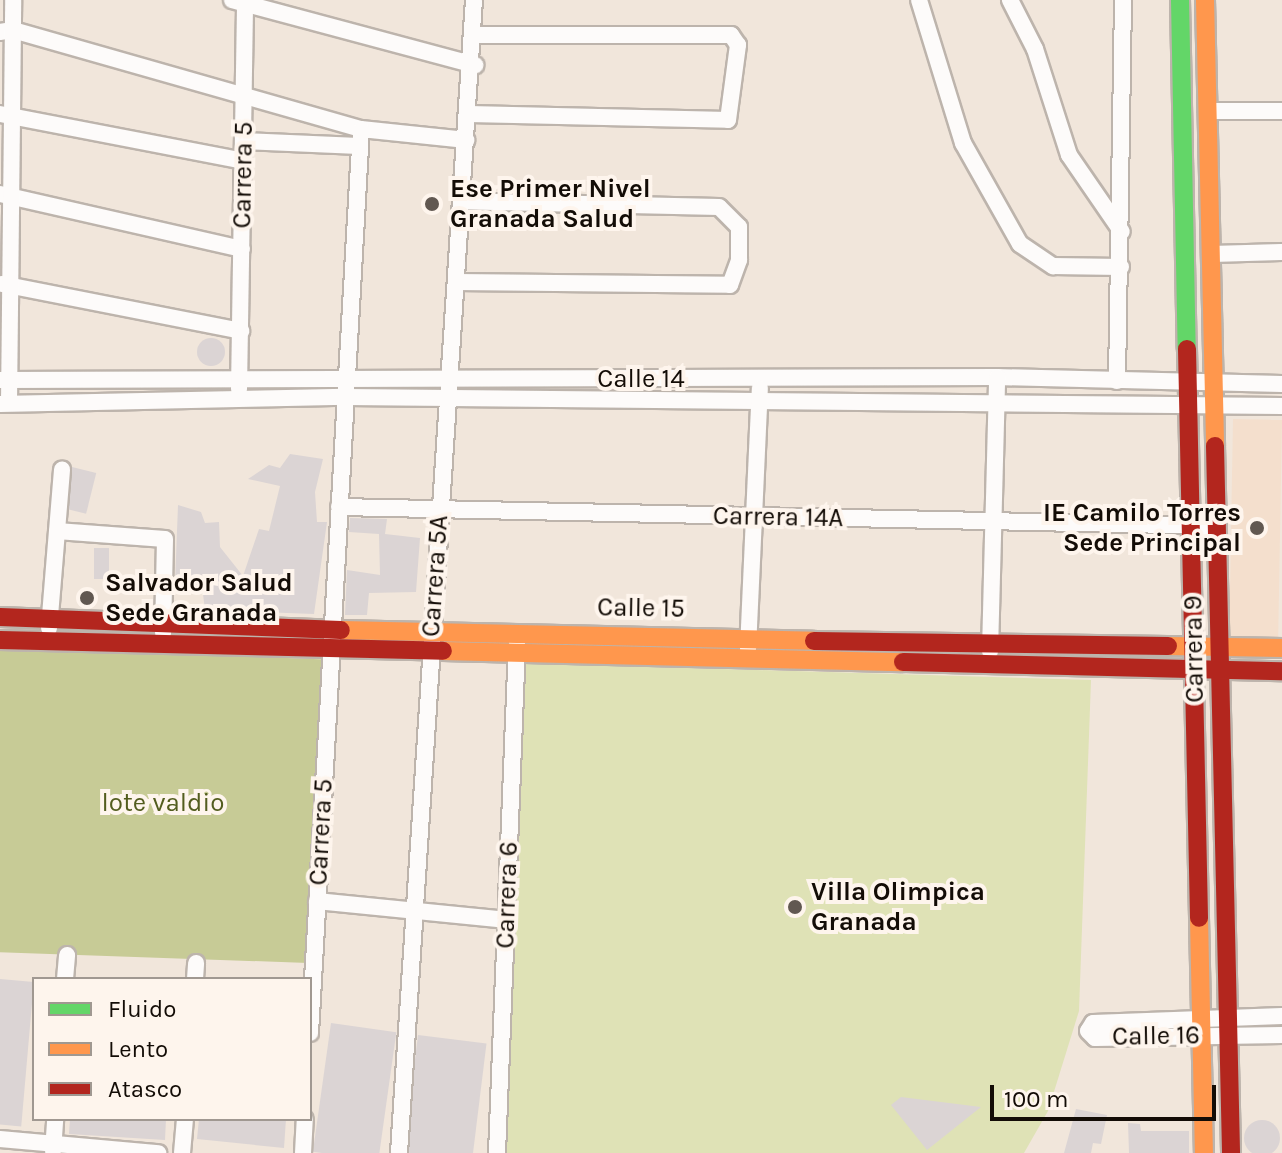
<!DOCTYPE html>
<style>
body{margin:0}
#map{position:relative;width:1282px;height:1153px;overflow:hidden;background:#f1e6db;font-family:Karla,sans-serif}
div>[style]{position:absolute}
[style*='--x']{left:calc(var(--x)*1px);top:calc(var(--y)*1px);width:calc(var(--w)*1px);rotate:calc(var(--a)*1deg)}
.built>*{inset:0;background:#f4dfcd;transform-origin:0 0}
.green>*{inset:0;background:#dfe2b6}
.forest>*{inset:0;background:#c7cb96;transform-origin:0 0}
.building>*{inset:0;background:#dbd4d4;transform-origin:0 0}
.round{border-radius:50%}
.roads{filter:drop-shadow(2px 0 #bdb4ac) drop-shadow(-2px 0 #bdb4ac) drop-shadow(0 2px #bdb4ac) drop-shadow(0 -2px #bdb4ac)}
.street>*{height:16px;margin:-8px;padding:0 8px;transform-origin:8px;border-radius:8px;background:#fdfbfa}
.fast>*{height:18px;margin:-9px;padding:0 9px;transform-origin:9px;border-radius:9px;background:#63d668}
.slow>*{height:18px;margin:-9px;padding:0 9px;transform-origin:9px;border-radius:9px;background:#ff974d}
.jam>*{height:18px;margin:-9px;padding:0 9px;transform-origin:9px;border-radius:9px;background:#b3261e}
.dots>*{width:22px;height:22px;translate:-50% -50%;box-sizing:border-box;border:4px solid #fef5ed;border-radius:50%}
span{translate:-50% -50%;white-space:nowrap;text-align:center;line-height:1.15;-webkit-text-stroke:8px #fef5ed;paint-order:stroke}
.street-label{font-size:26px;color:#130c06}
.poi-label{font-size:26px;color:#130c06;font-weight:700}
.left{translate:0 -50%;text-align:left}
.right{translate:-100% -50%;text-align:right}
.park-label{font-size:26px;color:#535d1f}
.legend{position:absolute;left:32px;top:977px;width:280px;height:144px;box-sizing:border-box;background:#fef5ed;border:2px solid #a09891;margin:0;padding:10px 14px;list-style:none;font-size:24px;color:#130c06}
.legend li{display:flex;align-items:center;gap:16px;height:40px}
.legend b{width:40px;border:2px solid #a09891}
.scale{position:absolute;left:990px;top:1085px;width:226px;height:36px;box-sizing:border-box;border:4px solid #130c06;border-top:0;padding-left:10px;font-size:24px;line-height:28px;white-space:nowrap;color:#130c06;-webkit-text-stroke:6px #fef5ed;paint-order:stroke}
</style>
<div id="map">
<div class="built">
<i style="left:1233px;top:419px;width:49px;height:218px;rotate:1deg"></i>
</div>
<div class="green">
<i style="clip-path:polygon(526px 663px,1091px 680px,1079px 1011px,1048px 1111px,1024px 1153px,498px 1153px,512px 791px)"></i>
</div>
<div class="forest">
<i style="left:0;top:648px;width:326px;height:304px;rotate:2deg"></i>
</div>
<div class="building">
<i class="round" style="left:197px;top:338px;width:28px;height:28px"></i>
<i style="clip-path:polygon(290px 454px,323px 459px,315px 492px,317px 522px,327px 522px,314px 614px,205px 610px,202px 586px,175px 584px,178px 505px,201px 512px,205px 523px,219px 522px,220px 547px,243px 576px,259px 529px,269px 531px,280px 486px,248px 479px,269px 465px,280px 468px)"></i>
<i style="left:72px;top:467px;width:25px;height:42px;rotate:14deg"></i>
<i style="clip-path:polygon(350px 518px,387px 519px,385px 534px,420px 538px,416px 592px,369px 593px,367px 615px,345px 615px,347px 570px,380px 575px,379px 534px,349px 532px)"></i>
<i style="left:94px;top:548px;width:15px;height:31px"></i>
<i style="left:0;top:979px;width:34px;height:145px;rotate:5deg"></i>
<i style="left:331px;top:1023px;width:66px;height:130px;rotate:8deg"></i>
<i style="left:418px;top:1035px;width:69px;height:118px;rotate:7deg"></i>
<i style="clip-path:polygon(901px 1097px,981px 1107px,927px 1150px,891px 1105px)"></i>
<i style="clip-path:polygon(1076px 1109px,1107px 1115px,1101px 1144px,1093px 1143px,1091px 1153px,1064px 1153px)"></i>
<i style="clip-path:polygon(70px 1119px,166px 1119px,165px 1140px,69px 1134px)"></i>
<i style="clip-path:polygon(199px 1119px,286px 1119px,284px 1148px,197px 1139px)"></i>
<i class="round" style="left:1244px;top:1120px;width:36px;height:36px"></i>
<i style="clip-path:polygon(1128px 1123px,1140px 1124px,1141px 1131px,1189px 1131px,1189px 1153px,1129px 1153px)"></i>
</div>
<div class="roads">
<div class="street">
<i style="--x:232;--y:0;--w:252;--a:15"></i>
<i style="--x:919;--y:0;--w:150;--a:72.9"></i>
<i style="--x:963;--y:143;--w:116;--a:60.6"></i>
<i style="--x:1020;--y:244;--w:40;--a:34"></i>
<i style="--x:1053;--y:266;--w:68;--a:0.8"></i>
<i style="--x:1010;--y:0;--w:55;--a:63"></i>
<i style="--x:1035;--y:49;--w:111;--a:72.2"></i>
<i style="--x:1069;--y:155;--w:93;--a:55.5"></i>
<i style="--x:0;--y:32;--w:13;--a:-9"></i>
<i style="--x:13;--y:30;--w:362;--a:15.9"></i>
<i style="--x:361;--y:129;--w:106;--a:6"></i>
<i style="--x:1208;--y:111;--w:74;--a:0"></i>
<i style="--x:0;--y:114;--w:248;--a:10.9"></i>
<i style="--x:469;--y:114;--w:259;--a:1.3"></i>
<i style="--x:728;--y:120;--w:76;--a:-82.4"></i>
<i style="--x:738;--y:45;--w:12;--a:-125"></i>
<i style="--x:731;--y:35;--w:257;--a:180"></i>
<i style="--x:243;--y:141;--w:116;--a:2.5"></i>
<i style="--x:0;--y:194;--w:248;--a:12.8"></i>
<i style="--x:1211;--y:254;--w:71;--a:-1.6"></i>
<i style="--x:456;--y:282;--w:274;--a:0.6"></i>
<i style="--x:730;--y:285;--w:27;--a:-70"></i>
<i style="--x:739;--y:260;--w:33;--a:-90"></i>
<i style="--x:739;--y:227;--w:28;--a:-135"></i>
<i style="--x:719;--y:207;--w:258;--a:-178.7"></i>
<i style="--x:2;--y:284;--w:244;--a:11.1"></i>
<i style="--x:0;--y:380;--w:997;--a:-0.17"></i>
<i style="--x:997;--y:377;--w:285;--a:1.4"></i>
<i style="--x:1117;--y:381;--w:381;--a:-89.1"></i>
<i style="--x:239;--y:389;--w:389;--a:-89.1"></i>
<i style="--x:9;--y:403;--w:403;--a:-89.4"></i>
<i style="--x:0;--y:404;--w:346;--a:-1.2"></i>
<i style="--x:346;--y:397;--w:936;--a:0.55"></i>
<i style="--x:339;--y:507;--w:878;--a:1.24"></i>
<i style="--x:57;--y:531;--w:108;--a:4.2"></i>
<i style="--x:165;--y:539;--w:94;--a:91.2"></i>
<i style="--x:49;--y:628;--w:159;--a:-85.3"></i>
<i style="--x:748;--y:649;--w:261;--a:-87.4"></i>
<i style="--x:990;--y:651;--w:274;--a:-88.5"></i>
<i style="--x:317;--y:901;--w:191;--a:5.7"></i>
<i style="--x:65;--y:979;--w:24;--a:-85"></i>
<i style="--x:195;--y:979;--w:16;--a:-86"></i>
<i style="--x:1282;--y:1016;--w:189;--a:177.9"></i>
<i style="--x:1093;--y:1023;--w:9;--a:122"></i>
<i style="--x:1088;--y:1031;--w:10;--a:45"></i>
<i style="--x:1095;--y:1038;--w:187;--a:-0.9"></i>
<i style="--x:310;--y:1033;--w:905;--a:-86.77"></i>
<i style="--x:0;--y:1139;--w:159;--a:5.1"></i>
<i style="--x:53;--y:1151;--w:32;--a:-86"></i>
<i style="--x:182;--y:1153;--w:34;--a:-85"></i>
<i style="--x:303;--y:1153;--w:34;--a:-87"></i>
<i style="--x:399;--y:1153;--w:1155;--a:-86.28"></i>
<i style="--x:497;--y:1153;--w:510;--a:-87.75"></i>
</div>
<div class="fast">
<i style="--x:1180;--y:0;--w:349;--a:88.9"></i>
</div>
<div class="slow">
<i style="--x:1205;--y:0;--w:446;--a:88.7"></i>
<i style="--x:341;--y:630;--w:473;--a:1.3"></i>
<i style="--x:1168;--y:646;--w:114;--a:1"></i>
<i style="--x:443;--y:651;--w:460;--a:1.4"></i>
<i style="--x:1199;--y:918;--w:235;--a:88.8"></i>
</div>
<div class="jam">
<i style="--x:1187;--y:349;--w:569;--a:88.79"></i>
<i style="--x:1215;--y:446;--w:707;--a:88.7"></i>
<i style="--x:0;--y:617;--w:341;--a:2.2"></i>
<i style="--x:0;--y:640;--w:443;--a:1.4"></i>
<i style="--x:814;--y:641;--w:354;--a:0.8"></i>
<i style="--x:903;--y:662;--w:379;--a:1.4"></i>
</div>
</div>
<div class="dots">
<i style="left:432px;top:204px;background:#615851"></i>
<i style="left:1257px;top:528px;background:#615851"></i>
<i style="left:87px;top:598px;background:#615851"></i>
<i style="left:795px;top:907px;background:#615851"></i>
</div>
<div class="street-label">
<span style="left:243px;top:175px;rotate:-89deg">Carrera 5</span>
<span style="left:641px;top:379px">Calle 14</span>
<span style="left:778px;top:517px;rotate:1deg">Carrera 14A</span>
<span style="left:435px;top:576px;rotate:-86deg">Carrera 5A</span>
<span style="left:641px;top:608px;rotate:1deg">Calle 15</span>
<span style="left:1194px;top:649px;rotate:-91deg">Carrera 9</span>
<span style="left:321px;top:832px;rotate:-87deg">Carrera 5</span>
<span style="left:507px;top:895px;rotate:-88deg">Carrera 6</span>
<span style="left:1156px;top:1036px;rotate:-1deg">Calle 16</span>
</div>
<div class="poi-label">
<span class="left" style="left:450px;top:204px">Ese Primer Nivel<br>Granada Salud</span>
<span class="right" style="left:1241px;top:528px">IE Camilo Torres<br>Sede Principal</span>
<span class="left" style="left:105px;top:598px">Salvador Salud<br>Sede Granada</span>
<span class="left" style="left:811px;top:907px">Villa Olimpica<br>Granada</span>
</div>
<div class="park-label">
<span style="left:163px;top:803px">lote valdio</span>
</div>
<ul class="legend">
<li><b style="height:10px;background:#63d668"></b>Fluido</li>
<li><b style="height:10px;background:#ff974d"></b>Lento</li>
<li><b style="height:10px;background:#b3261e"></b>Atasco</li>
</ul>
<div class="scale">100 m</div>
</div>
